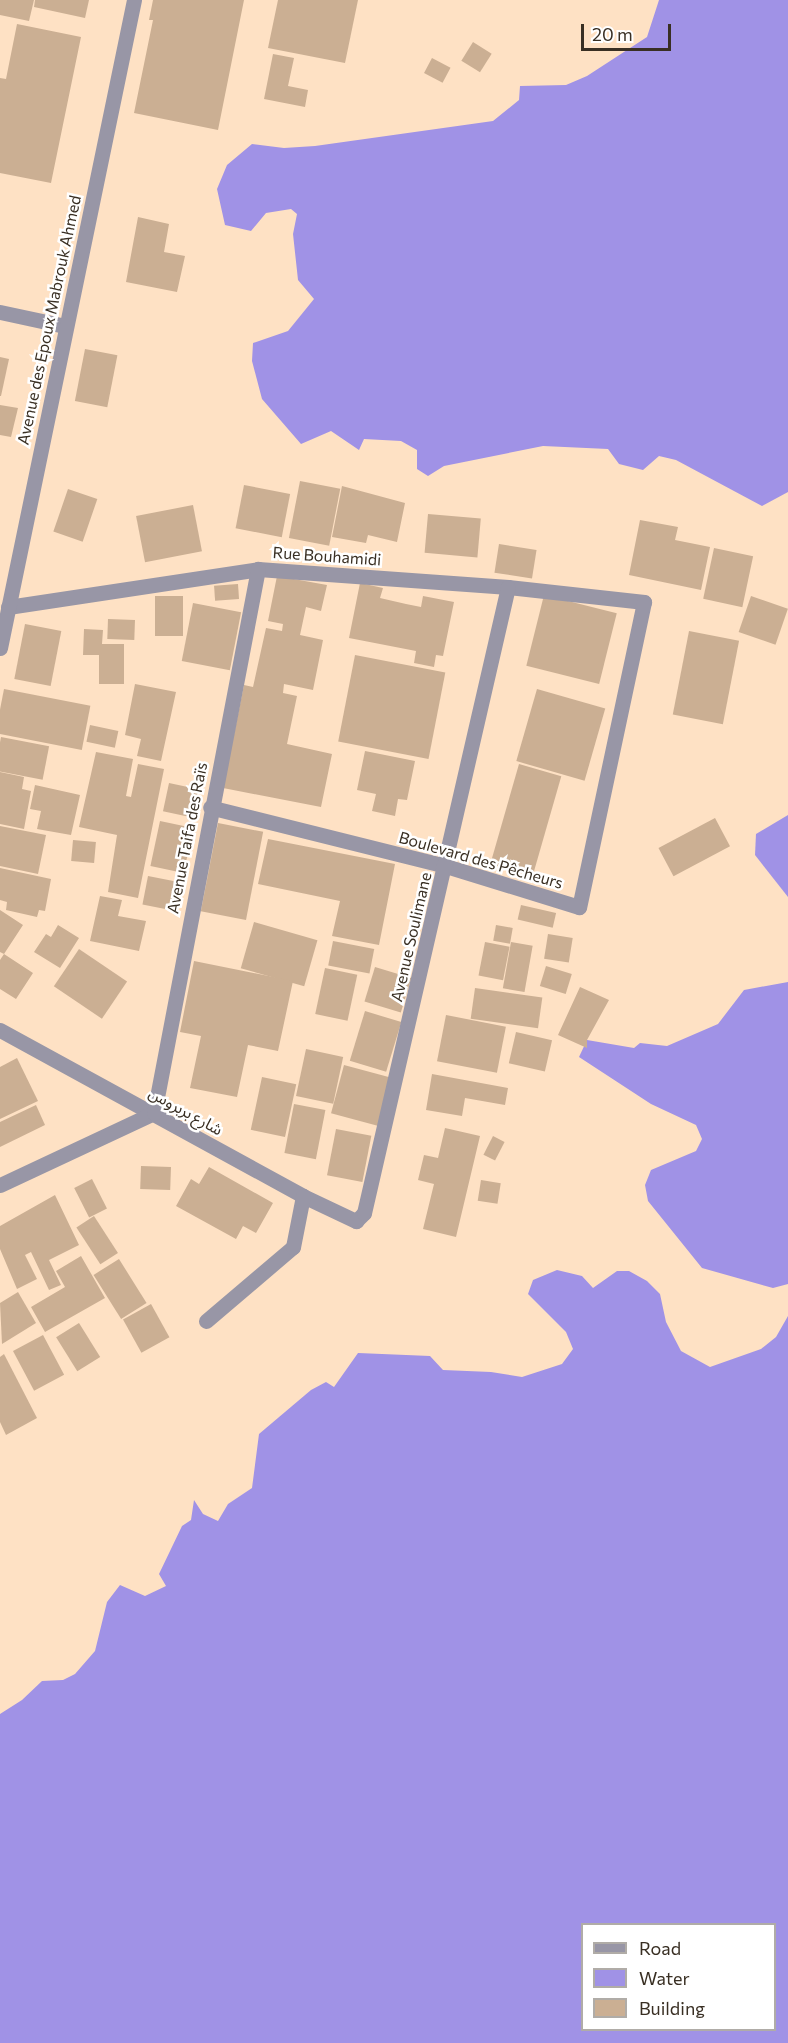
<!DOCTYPE html>
<meta charset="utf-8">
<style>
body{margin:0}
#map{position:relative;width:788px;height:2043px;overflow:hidden;background:#fee1c4;font-family:Commissioner,"Noto Sans Arabic",sans-serif}
div>[style]{position:absolute}
[style*='--x']{left:calc(var(--x)*1px);top:calc(var(--y)*1px);width:calc(var(--w)*1px);rotate:calc(var(--a)*1deg)}
.water>*{inset:0;background:#a092e6}
.building>*{inset:0;background:#cbaf93;transform-origin:0 0}
.minor>*{height:15px;margin:-7.5px;padding:0 7.5px;transform-origin:7.5px;border-radius:7.5px;background:#9896a6}
span{translate:-50% -50%;white-space:nowrap;text-align:center;line-height:1.15;-webkit-text-stroke:5px #fff;paint-order:stroke}
.street-label{font-size:16px;color:#392f23}
.legend{position:absolute;left:581px;top:1923px;width:195px;height:108px;box-sizing:border-box;background:#fff;border:2px solid #b0aca7;margin:0;padding:8px 10px;list-style:none;font-size:18px;color:#392f23}
.legend li{display:flex;align-items:center;gap:12px;height:30px}
.legend b{width:30px;border:2px solid #b0aca7}
.scale{position:absolute;left:581px;top:24px;width:90px;height:27px;box-sizing:border-box;border:3px solid #392f23;border-top:0;padding-left:8px;font-size:18px;line-height:21px;white-space:nowrap;color:#392f23;-webkit-text-stroke:4px #fff;paint-order:stroke}
</style>
<div id="map">
<div class="water">
<i style="clip-path:polygon(659px 0,788px 0,788px 492px,762px 506px,676px 460px,659px 456px,643px 470px,619px 464px,608px 449px,543px 446px,444px 466px,428px 476px,417px 469px,417px 450px,401px 441px,364px 439px,359px 450px,331px 431px,301px 444px,262px 399px,252px 361px,253px 343px,288px 331px,314px 299px,298px 280px,293px 234px,297px 214px,291px 209px,266px 213px,251px 231px,225px 225px,217px 189px,227px 165px,252px 144px,284px 148px,315px 146px,493px 121px,519px 100px,520px 86px,566px 85px,587px 76px,647px 37px)"></i>
<i style="clip-path:polygon(788px 815px,788px 897px,755px 855px,756px 834px)"></i>
<i style="clip-path:polygon(788px 982px,788px 1284px,773px 1288px,702px 1268px,648px 1201px,645px 1185px,651px 1170px,696px 1151px,702px 1139px,696px 1125px,651px 1104px,579px 1057px,587px 1040px,634px 1048px,640px 1043px,667px 1046px,718px 1024px,744px 990px)"></i>
<i style="clip-path:polygon(evenodd,557px 1270px,582px 1276px,593px 1288px,617px 1271px,629px 1271px,647px 1281px,660px 1294px,666px 1322px,681px 1351px,710px 1367px,761px 1349px,776px 1337px,788px 1316px,788px 2043px,0 2043px,0 1714px,22px 1700px,42px 1681px,63px 1680px,75px 1674px,95px 1651px,107px 1602px,120px 1585px,145px 1596px,166px 1586px,159px 1574px,182px 1526px,191px 1520px,194px 1500px,203px 1514px,218px 1521px,228px 1504px,252px 1488px,259px 1434px,311px 1390px,326px 1382px,334px 1387px,358px 1353px,430px 1356px,443px 1370px,491px 1372px,522px 1377px,562px 1364px,573px 1349px,566px 1332px,528px 1294px,533px 1280px,557px 1270px,582px 1924px,774px 1924px,774px 2030px,582px 2030px,582px 1924px)"></i>
</div>
<div class="building">
<i style="clip-path:polygon(0 0,34px 0,29px 21px,0 15px)"></i>
<i style="clip-path:polygon(35px 0,89px 0,85px 18px,34px 7px)"></i>
<i style="clip-path:polygon(153px 0,244px 0,218px 130px,134px 113px,153px 20px,149px 20px)"></i>
<i style="clip-path:polygon(278px 0,358px 0,345px 63px,268px 48px)"></i>
<i style="clip-path:polygon(17px 24px,81px 37px,51px 183px,0 173px,0 78px,6px 79px)"></i>
<i style="left:473px;top:42px;width:22px;height:22px;rotate:32deg"></i>
<i style="clip-path:polygon(273px 54px,294px 58px,288px 86px,308px 90px,305px 107px,264px 99px)"></i>
<i style="left:432px;top:58px;width:21px;height:17px;rotate:28deg"></i>
<i style="clip-path:polygon(138px 217px,169px 224px,164px 252px,185px 256px,177px 292px,126px 282px)"></i>
<i style="left:85px;top:349px;width:33px;height:53px;rotate:11deg"></i>
<i style="clip-path:polygon(0 357px,9px 359px,1px 396px,0 396px)"></i>
<i style="clip-path:polygon(0 405px,18px 408px,11px 437px,0 435px)"></i>
<i style="left:300px;top:481px;width:41px;height:58px;rotate:11deg"></i>
<i style="left:244px;top:485px;width:47px;height:44px;rotate:11deg"></i>
<i style="clip-path:polygon(342px 486px,405px 503px,397px 542px,368px 535px,366px 543px,332px 537px)"></i>
<i style="left:68px;top:489px;width:31px;height:45px;rotate:19deg"></i>
<i style="left:193px;top:505px;width:47px;height:58px;rotate:79deg"></i>
<i style="left:428px;top:514px;width:53px;height:39px;rotate:5deg"></i>
<i style="clip-path:polygon(640px 520px,678px 527px,675px 540px,710px 547px,701px 590px,629px 575px)"></i>
<i style="left:499px;top:544px;width:38px;height:29px;rotate:9deg"></i>
<i style="left:714px;top:548px;width:40px;height:52px;rotate:12deg"></i>
<i style="clip-path:polygon(277px 576px,327px 585px,321px 611px,306px 607px,300px 635px,323px 640px,313px 690px,284px 684px,283px 693px,297px 696px,287px 744px,332px 754px,321px 807px,223px 788px,244px 685px,253px 687px,266px 628px,282px 631px,283px 624px,268px 621px)"></i>
<i style="clip-path:polygon(360px 583px,383px 588px,380px 598px,406px 604px,421px 607px,423px 596px,454px 602px,443px 656px,436px 655px,434px 667px,414px 663px,416px 651px,349px 638px)"></i>
<i style="left:238px;top:584px;width:15px;height:24px;rotate:86deg"></i>
<i style="left:544px;top:595px;width:75px;height:73px;rotate:14deg"></i>
<i style="left:155px;top:596px;width:28px;height:40px"></i>
<i style="left:751px;top:596px;width:39px;height:38px;rotate:19deg"></i>
<i style="left:193px;top:603px;width:49px;height:59px;rotate:11deg"></i>
<i style="left:108px;top:619px;width:27px;height:20px;rotate:2deg"></i>
<i style="left:25px;top:624px;width:37px;height:56px;rotate:11deg"></i>
<i style="clip-path:polygon(84px 629px,103px 630px,102px 644px,124px 644px,124px 684px,99px 684px,99px 655px,83px 655px)"></i>
<i style="left:689px;top:631px;width:51px;height:85px;rotate:11deg"></i>
<i style="left:355px;top:655px;width:92px;height:88px;rotate:11deg"></i>
<i style="clip-path:polygon(135px 684px,176px 692px,161px 761px,137px 756px,141px 739px,125px 735px)"></i>
<i style="left:4px;top:689px;width:88px;height:45px;rotate:11deg"></i>
<i style="left:537px;top:689px;width:71px;height:75px;rotate:16deg"></i>
<i style="left:90px;top:725px;width:29px;height:17px;rotate:12deg"></i>
<i style="left:1px;top:737px;width:49px;height:34px;rotate:11deg"></i>
<i style="clip-path:polygon(365px 751px,415px 761px,407px 800px,398px 799px,395px 816px,372px 811px,376px 794px,357px 790px)"></i>
<i style="clip-path:polygon(96px 752px,133px 759px,126px 796px,131px 797px,138px 764px,164px 769px,138px 898px,108px 892px,117px 835px,79px 827px)"></i>
<i style="left:519px;top:764px;width:44px;height:104px;rotate:16deg"></i>
<i style="clip-path:polygon(0 772px,24px 777px,22px 789px,31px 791px,24px 829px,0 824px)"></i>
<i style="left:169px;top:783px;width:30px;height:29px;rotate:12deg"></i>
<i style="clip-path:polygon(35px 785px,80px 795px,71px 835px,37px 829px,41px 811px,30px 809px)"></i>
<i style="left:715px;top:818px;width:32px;height:64px;rotate:62deg"></i>
<i style="left:160px;top:821px;width:34px;height:46px;rotate:12deg"></i>
<i style="left:218px;top:823px;width:46px;height:90px;rotate:11deg"></i>
<i style="clip-path:polygon(0 826px,46px 835px,38px 874px,0 866px)"></i>
<i style="clip-path:polygon(268px 839px,395px 864px,379px 945px,332px 936px,340px 901px,258px 884px)"></i>
<i style="left:73px;top:840px;width:23px;height:21px;rotate:5deg"></i>
<i style="clip-path:polygon(0 868px,51px 879px,45px 911px,39px 910px,37px 917px,6px 910px,7px 902px,0 900px)"></i>
<i style="left:148px;top:876px;width:31px;height:29px;rotate:11deg"></i>
<i style="clip-path:polygon(100px 896px,122px 900px,118px 916px,146px 921px,139px 951px,90px 941px)"></i>
<i style="left:521px;top:905px;width:36px;height:15px;rotate:13deg"></i>
<i style="clip-path:polygon(0 910px,23px 925px,4px 954px,33px 973px,16px 999px,0 989px,0 960px,4px 954px,0 952px)"></i>
<i style="left:254px;top:922px;width:66px;height:48px;rotate:16deg"></i>
<i style="clip-path:polygon(58px 925px,79px 938px,60px 968px,34px 952px,46px 934px,51px 937px)"></i>
<i style="left:496px;top:925px;width:17px;height:16px;rotate:10deg"></i>
<i style="left:548px;top:934px;width:25px;height:25px;rotate:9deg"></i>
<i style="left:333px;top:941px;width:42px;height:25px;rotate:11deg"></i>
<i style="left:485px;top:942px;width:25px;height:34px;rotate:11deg"></i>
<i style="left:511px;top:942px;width:22px;height:47px;rotate:10deg"></i>
<i style="left:79px;top:949px;width:58px;height:45px;rotate:34deg"></i>
<i style="clip-path:polygon(194px 961px,293px 981px,278px 1051px,248px 1045px,237px 1097px,190px 1088px,201px 1036px,180px 1032px)"></i>
<i style="left:546px;top:966px;width:27px;height:21px;rotate:17deg"></i>
<i style="left:375px;top:967px;width:38px;height:36px;rotate:17deg"></i>
<i style="left:325px;top:968px;width:33px;height:47px;rotate:12deg"></i>
<i style="clip-path:polygon(580px 987px,609px 1000px,587px 1040px,587px 1048px,558px 1035px)"></i>
<i style="left:475px;top:988px;width:68px;height:31px;rotate:8deg"></i>
<i style="left:365px;top:1011px;width:38px;height:52px;rotate:17deg"></i>
<i style="left:446px;top:1015px;width:61px;height:47px;rotate:11deg"></i>
<i style="left:516px;top:1032px;width:37px;height:32px;rotate:13deg"></i>
<i style="left:306px;top:1049px;width:38px;height:48px;rotate:12deg"></i>
<i style="clip-path:polygon(17px 1058px,38px 1101px,0 1119px,0 1067px)"></i>
<i style="left:344px;top:1065px;width:51px;height:50px;rotate:15deg"></i>
<i style="clip-path:polygon(432px 1074px,508px 1088px,505px 1105px,465px 1098px,462px 1116px,426px 1110px)"></i>
<i style="left:262px;top:1077px;width:35px;height:54px;rotate:12deg"></i>
<i style="left:294px;top:1104px;width:32px;height:50px;rotate:11deg"></i>
<i style="clip-path:polygon(36px 1105px,45px 1125px,0 1147px,0 1122px)"></i>
<i style="clip-path:polygon(445px 1128px,480px 1136px,456px 1237px,423px 1229px,434px 1184px,418px 1180px,424px 1155px,438px 1158px)"></i>
<i style="left:336px;top:1129px;width:36px;height:47px;rotate:11deg"></i>
<i style="left:493px;top:1136px;width:13px;height:21px;rotate:27deg"></i>
<i style="left:141px;top:1166px;width:30px;height:23px;rotate:2deg"></i>
<i style="clip-path:polygon(209px 1167px,273px 1203px,256px 1233px,243px 1226px,236px 1239px,176px 1206px,191px 1179px,199px 1184px)"></i>
<i style="left:92px;top:1179px;width:33px;height:20px;rotate:63deg"></i>
<i style="left:481px;top:1180px;width:20px;height:21px;rotate:9deg"></i>
<i style="clip-path:polygon(55px 1195px,79px 1245px,49px 1260px,61px 1285px,49px 1290px,31px 1252px,25px 1255px,37px 1279px,17px 1289px,0 1249px,0 1226px)"></i>
<i style="left:94px;top:1216px;width:44px;height:21px;rotate:57deg"></i>
<i style="clip-path:polygon(81px 1256px,105px 1298px,45px 1332px,31px 1307px,65px 1287px,56px 1271px)"></i>
<i style="left:119px;top:1259px;width:52px;height:30px;rotate:58deg"></i>
<i style="clip-path:polygon(18px 1292px,36px 1323px,2px 1344px,0 1303px)"></i>
<i style="left:151px;top:1304px;width:38px;height:32px;rotate:61deg"></i>
<i style="left:79px;top:1323px;width:40px;height:27px;rotate:58deg"></i>
<i style="left:43px;top:1335px;width:45px;height:34px;rotate:62deg"></i>
<i style="clip-path:polygon(4px 1354px,37px 1418px,6px 1435px,0 1422px,0 1357px)"></i>
</div>
<div class="minor">
<i style="--x:0;--y:312;--w:66;--a:12.2"></i>
<i style="--x:8;--y:607;--w:253;--a:-8.6"></i>
<i style="--x:258;--y:569;--w:251;--a:4.1"></i>
<i style="--x:508;--y:587;--w:137;--a:6.3"></i>
<i style="--x:644;--y:602;--w:312;--a:102"></i>
<i style="--x:579;--y:907;--w:139;--a:-162.9"></i>
<i style="--x:446;--y:866;--w:243;--a:-166"></i>
<i style="--x:0;--y:648;--w:662;--a:-78.32"></i>
<i style="--x:0;--y:1030;--w:345;--a:28.7"></i>
<i style="--x:303;--y:1196;--w:59;--a:25.3"></i>
<i style="--x:356;--y:1221;--w:11;--a:-45"></i>
<i style="--x:364;--y:1213;--w:642;--a:-77.05"></i>
<i style="--x:0;--y:1185;--w:170;--a:-25.1"></i>
<i style="--x:154;--y:1113;--w:554;--a:-79.18"></i>
<i style="--x:206;--y:1321;--w:114;--a:-40.4"></i>
<i style="--x:293;--y:1247;--w:52;--a:-78.9"></i>
</div>
<div class="street-label">
<span style="left:49px;top:320px;rotate:-78deg">Avenue des Epoux Mabrouk Ahmed</span>
<span style="left:327px;top:556px;rotate:4deg">Rue Bouhamidi</span>
<span style="left:187px;top:838px;rotate:-79deg">Avenue Taifa des Raïs</span>
<span style="left:481px;top:860px;rotate:16deg">Boulevard des Pêcheurs</span>
<span style="left:411px;top:937px;rotate:-77deg">Avenue Soulimane</span>
<span style="left:186px;top:1111px;rotate:29deg">شارع بربروس</span>
</div>
<ul class="legend">
<li><b style="height:8px;background:#9896a6"></b>Road</li>
<li><b style="height:16px;background:#a092e6"></b>Water</li>
<li><b style="height:16px;background:#cbaf93"></b>Building</li>
</ul>
<div class="scale">20 m</div>
</div>
